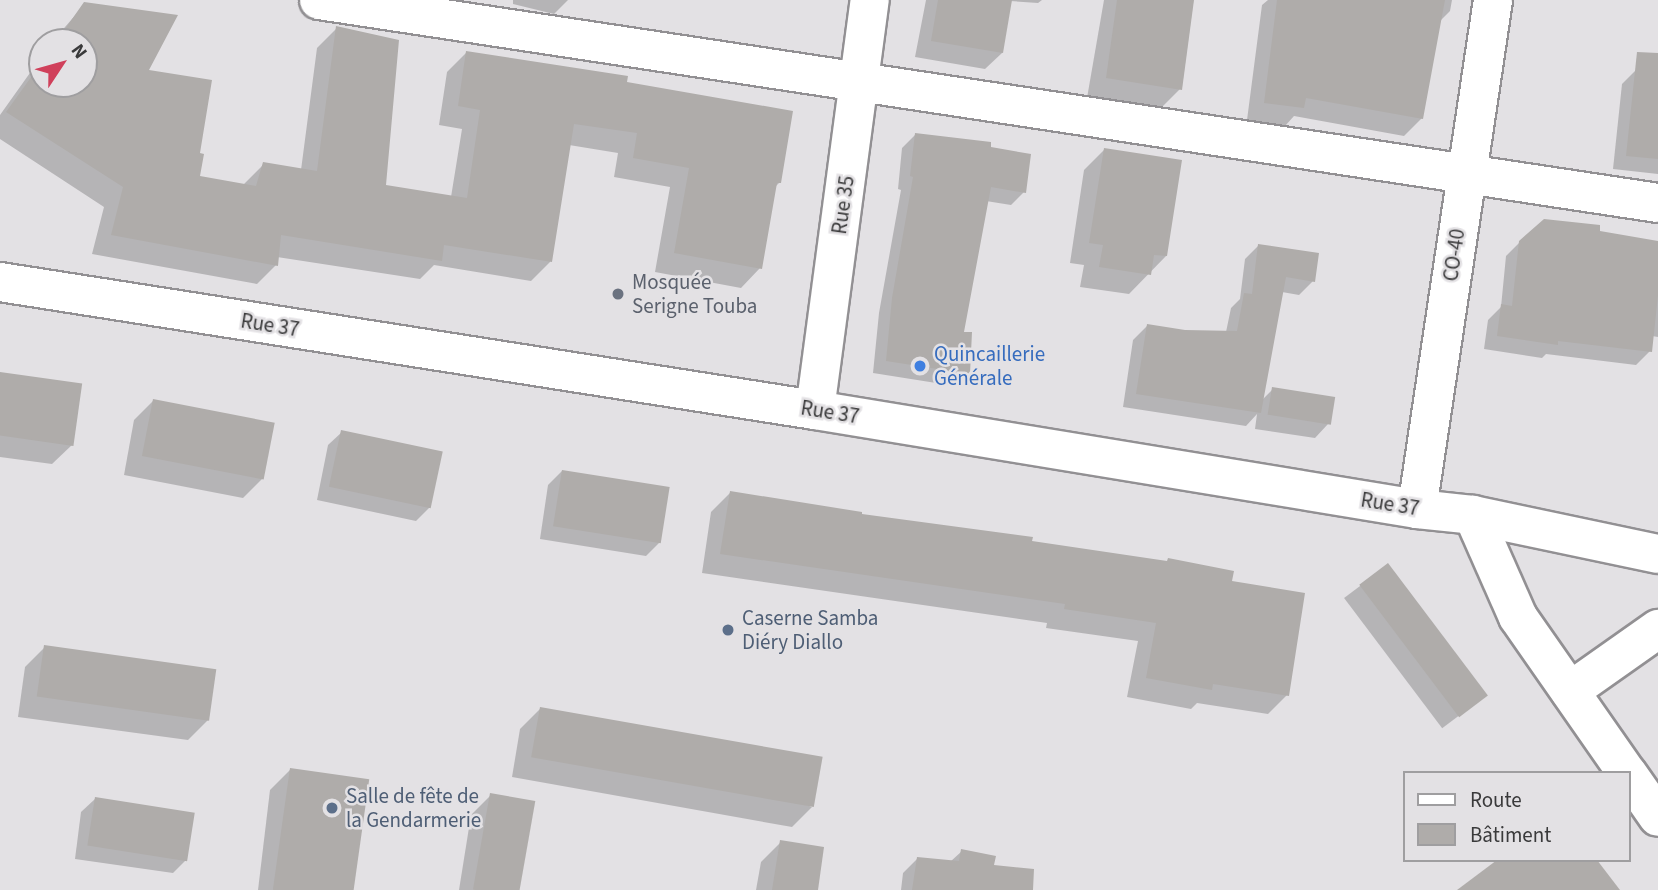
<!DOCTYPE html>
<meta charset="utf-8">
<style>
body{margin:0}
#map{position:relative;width:1658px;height:890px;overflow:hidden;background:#e3e1e4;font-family:"Source Sans 3",sans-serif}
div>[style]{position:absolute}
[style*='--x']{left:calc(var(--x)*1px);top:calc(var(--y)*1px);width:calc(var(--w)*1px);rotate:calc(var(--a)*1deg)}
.shadow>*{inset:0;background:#0003;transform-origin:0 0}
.building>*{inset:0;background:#afacaa;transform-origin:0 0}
.roads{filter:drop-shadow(2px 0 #929093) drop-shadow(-2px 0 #929093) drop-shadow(0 2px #929093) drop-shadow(0 -2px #929093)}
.minor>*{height:38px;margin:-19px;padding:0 19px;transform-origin:19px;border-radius:19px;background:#fff}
.dots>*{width:19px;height:19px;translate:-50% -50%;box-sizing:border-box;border:4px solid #e3e1e4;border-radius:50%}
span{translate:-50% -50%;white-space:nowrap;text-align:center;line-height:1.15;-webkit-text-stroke:5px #e3e1e4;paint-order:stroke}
.street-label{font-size:21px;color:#3a3a3b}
.worship-label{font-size:21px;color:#5b616d}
.left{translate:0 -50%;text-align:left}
.shop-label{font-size:21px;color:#366cbe}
.service-label{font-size:21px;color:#4e5e75}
.legend{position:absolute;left:1403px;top:771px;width:228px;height:91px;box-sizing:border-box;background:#e3e1e4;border:2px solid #9f9ea0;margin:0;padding:9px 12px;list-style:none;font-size:21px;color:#3a3a3b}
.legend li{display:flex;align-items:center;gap:14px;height:35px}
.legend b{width:35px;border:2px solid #9f9ea0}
.north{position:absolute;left:28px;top:28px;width:70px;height:70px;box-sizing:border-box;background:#e3e1e4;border:2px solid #9f9ea0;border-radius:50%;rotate:54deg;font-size:19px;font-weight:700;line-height:28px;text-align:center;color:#3a3a3b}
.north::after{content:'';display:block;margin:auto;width:24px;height:32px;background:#d0405b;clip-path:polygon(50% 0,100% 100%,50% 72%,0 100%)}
</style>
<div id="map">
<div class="shadow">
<i style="clip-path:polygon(513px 0,568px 0,554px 14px,513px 4px)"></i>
<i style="clip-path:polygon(926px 0,1042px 0,1038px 3px,1010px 1px,1002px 53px,985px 69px,915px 57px)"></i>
<i style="clip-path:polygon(1104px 0,1193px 0,1180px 89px,1160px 109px,1087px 98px)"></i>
<i style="clip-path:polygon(1268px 0,1452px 0,1450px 11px,1439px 22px,1422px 118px,1404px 136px,1294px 116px,1285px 126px,1247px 120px,1262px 5px)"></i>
<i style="clip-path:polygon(85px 4px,147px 71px,198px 155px,198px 177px,243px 185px,264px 164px,301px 170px,317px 48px,337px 28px,385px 187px,451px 197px,462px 129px,439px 125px,447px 72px,466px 53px,625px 83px,779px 183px,775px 187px,760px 268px,741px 288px,655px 272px,670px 187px,614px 177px,618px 153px,569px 145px,550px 262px,531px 281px,434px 265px,420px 279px,277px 257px,276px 265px,257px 284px,92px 254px,104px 207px,0 139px,0 115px,42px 56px,42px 84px,84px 84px,84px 42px,52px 42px)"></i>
<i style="clip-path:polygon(1636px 70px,1658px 73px,1658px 174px,1613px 169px,1622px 84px)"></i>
<i style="clip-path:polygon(915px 135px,989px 149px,1024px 192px,1011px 205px,986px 201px,962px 333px,968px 373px,955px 386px,873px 373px,879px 313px,901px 190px,898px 189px,902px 148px)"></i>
<i style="clip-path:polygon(1104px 150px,1166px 256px,1129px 294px,1080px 287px,1084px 265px,1070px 263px,1084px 170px)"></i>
<i style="clip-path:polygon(1598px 233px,1658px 243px,1658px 337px,1652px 336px,1650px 351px,1636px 365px,1546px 354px,1542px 358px,1484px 349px,1488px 320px,1501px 307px,1506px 256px,1520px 242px)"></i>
<i style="clip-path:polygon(1259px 245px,1313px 281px,1299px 295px,1282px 292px,1262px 400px,1273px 389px,1328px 424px,1315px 438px,1255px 429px,1257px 414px,1246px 426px,1123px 407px,1133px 340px,1147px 326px,1184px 332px,1226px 332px,1231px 308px,1240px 299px,1245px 259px)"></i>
<i style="clip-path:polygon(0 374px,73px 444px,52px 464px,0 457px)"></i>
<i style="clip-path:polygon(154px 400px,263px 478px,243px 498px,124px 475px,134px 420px)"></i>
<i style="clip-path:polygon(342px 432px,430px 507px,416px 521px,317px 500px,328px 445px)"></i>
<i style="clip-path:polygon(562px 471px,660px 542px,646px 556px,540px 539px,548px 485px)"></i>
<i style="clip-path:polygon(730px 493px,1030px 543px,1287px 695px,1268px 714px,1197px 703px,1191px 709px,1127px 697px,1138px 641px,1046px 628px,1047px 623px,702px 573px,711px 512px)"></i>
<i style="left:1388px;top:565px;width:163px;height:55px;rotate:53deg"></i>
<i style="clip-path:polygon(45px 647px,208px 720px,188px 740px,18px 717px,25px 667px)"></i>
<i style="clip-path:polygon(540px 709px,812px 807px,792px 827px,512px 777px,520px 729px)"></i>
<i style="clip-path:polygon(290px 770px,353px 890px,258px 890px,270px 790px)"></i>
<i style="clip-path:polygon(491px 795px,519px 890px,459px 890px,471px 815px)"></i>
<i style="clip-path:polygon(95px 799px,187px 859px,173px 873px,75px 859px,81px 812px)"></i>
<i style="clip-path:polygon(781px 842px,816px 890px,756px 890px,761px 862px)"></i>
<i style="clip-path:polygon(962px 851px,989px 890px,901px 890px,903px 873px,917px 859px,950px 862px)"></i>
</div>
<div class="building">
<i style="clip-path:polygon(938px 0,1012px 0,1003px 53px,931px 41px)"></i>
<i style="clip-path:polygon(1117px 0,1194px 0,1182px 90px,1106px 78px)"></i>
<i style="clip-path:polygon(1277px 0,1445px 0,1423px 119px,1306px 98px,1304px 108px,1264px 103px)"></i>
<i style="clip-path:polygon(84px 2px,178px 15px,149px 70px,212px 80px,200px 153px,204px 154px,200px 176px,256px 186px,263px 162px,317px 171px,336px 26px,399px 40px,386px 185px,467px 198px,480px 110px,458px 106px,466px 51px,628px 76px,627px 82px,793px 111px,781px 183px,777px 183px,762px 269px,674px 253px,689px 168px,633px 158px,637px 133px,574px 124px,552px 262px,444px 245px,442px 261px,281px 235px,278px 266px,111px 235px,123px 187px,6px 112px,42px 62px,42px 84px,84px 84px,84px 42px,56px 42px)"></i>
<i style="clip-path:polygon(1637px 52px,1658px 53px,1658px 159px,1626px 156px)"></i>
<i style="clip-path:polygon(915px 133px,991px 142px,991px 147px,1031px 154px,1026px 193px,991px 187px,964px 332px,972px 332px,970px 374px,886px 361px,892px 298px,913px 177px,910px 176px)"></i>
<i style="clip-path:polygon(1104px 148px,1182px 160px,1167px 256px,1154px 255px,1151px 275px,1099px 267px,1103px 245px,1089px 243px)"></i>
<i style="clip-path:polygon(1544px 219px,1600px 225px,1600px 231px,1658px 241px,1658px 295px,1652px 352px,1558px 341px,1558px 345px,1497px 336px,1501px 304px,1512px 306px,1519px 241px)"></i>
<i style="clip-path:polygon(1258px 244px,1319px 253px,1315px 282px,1286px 277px,1261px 413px,1136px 394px,1147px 324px,1185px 330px,1237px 331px,1244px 293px,1252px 294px)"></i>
<i style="left:0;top:372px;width:83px;height:63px;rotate:8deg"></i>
<i style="left:1272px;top:387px;width:64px;height:28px;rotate:9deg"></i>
<i style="left:153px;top:399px;width:124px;height:58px;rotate:11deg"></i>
<i style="left:341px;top:430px;width:104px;height:58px;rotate:12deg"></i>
<i style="left:562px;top:470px;width:109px;height:57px;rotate:9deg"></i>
<i style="clip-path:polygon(730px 491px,862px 512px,862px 514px,1033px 537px,1032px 541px,1167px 561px,1168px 558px,1234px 571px,1232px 581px,1305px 593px,1289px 696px,1213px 684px,1212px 690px,1146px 678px,1156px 623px,1064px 609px,1065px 604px,720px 554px)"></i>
<i style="left:1388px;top:563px;width:166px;height:36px;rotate:53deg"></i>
<i style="left:44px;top:645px;width:174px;height:52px;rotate:8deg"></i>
<i style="left:540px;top:707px;width:287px;height:51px;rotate:10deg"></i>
<i style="left:290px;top:768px;width:80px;height:123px;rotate:8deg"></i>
<i style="left:490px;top:793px;width:46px;height:98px;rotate:10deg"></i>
<i style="left:95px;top:797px;width:101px;height:49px;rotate:9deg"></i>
<i style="clip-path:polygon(780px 840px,824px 847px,818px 890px,772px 890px)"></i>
<i style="clip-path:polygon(961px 849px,996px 856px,994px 865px,1034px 869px,1033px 890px,912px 890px,917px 857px,959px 861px)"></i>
<i style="clip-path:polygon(1497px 860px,1597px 860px,1620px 890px,1457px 890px)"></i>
</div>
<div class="roads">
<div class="minor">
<i style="--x:319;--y:0;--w:1354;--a:8.62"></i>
<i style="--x:0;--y:282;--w:825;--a:8.93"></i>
<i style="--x:815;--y:410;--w:610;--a:9.34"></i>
<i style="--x:1417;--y:509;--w:56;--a:6.1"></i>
<i style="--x:1473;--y:515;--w:189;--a:11.9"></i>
<i style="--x:815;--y:410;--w:414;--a:-82.4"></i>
<i style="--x:1417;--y:509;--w:515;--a:-81.51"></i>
<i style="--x:1473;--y:515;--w:111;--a:66.2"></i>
<i style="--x:1518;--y:617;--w:190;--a:55.1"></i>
<i style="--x:1570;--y:691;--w:108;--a:-35.2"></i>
<i style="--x:1628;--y:774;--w:52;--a:55.1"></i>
</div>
</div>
<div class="dots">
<i style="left:618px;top:294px;background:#6b7280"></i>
<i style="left:920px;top:366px;background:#3f7fe0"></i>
<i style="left:728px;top:630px;background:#5c6f8a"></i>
<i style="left:332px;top:808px;background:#5c6f8a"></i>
</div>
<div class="street-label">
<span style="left:843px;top:205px;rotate:-82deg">Rue 35</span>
<span style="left:1454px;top:255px;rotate:-82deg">CO-40</span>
<span style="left:270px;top:325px;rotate:9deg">Rue 37</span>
<span style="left:830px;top:412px;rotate:9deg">Rue 37</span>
<span style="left:1390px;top:504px;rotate:9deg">Rue 37</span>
</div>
<div class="worship-label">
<span class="left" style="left:632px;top:294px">Mosquée<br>Serigne Touba</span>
</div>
<div class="shop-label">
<span class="left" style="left:934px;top:366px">Quincaillerie<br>Générale</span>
</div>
<div class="service-label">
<span class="left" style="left:742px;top:630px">Caserne Samba<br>Diéry Diallo</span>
<span class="left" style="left:346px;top:808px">Salle de fête de<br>la Gendarmerie</span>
</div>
<ul class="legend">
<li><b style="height:9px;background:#fff"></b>Route</li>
<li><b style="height:19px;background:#afacaa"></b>Bâtiment</li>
</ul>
<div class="north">N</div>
</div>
